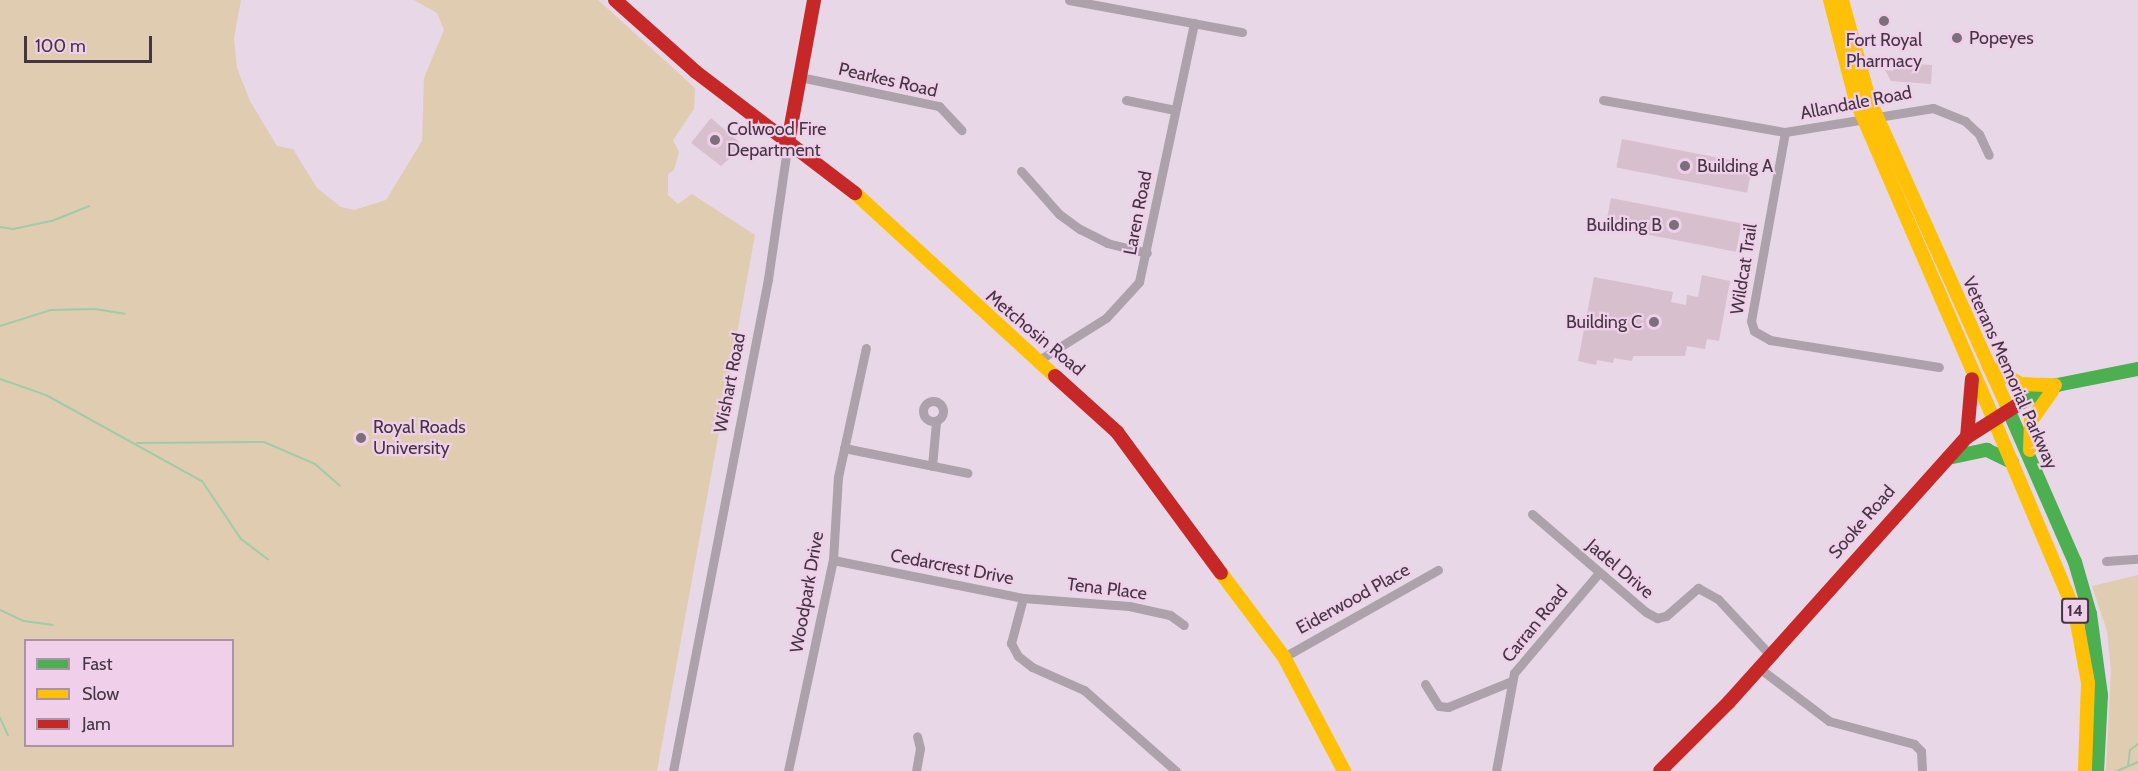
<!DOCTYPE html>
<style>
body{margin:0}
#map{position:relative;width:2138px;height:771px;overflow:hidden;background:#e8d7e6;font-family:Cabin,sans-serif}
div>[style]{position:absolute}
[style*='--x']{left:calc(var(--x)*1px);top:calc(var(--y)*1px);width:calc(var(--w)*1px);rotate:calc(var(--a)*1deg)}
.green>*{inset:0;background:#e0ccb0}
.stream>*{height:2px;margin:-1px;padding:0 1px;transform-origin:1px;border-radius:1px;background:#9eccaa}
.building>*{inset:0;background:#d7bfcd;transform-origin:0 0}
.street>*{height:9px;margin:-4.5px;padding:0 4.5px;transform-origin:4.5px;border-radius:4.5px;background:#ada1ab}
.street>.ring{margin:-4.5px;padding:0;box-sizing:content-box;background:none;border:9px solid #ada1ab;border-radius:50%}
.fast>*{height:14px;margin:-7px;padding:0 7px;transform-origin:7px;border-radius:7px;background:#4caf50}
.slow>*{height:14px;margin:-7px;padding:0 7px;transform-origin:7px;border-radius:7px;background:#ffc107}
.jam>*{height:14px;margin:-7px;padding:0 7px;transform-origin:7px;border-radius:7px;background:#c62828}
.dots>*{width:16px;height:16px;translate:-50% -50%;box-sizing:border-box;border:3px solid #f0cfeb;border-radius:50%}
span{translate:-50% -50%;white-space:nowrap;text-align:center;line-height:1.15;-webkit-text-stroke:4.5px #f0cfeb;paint-order:stroke}
.shield-label span{padding:2px 4px;background:#f0cfeb;border:2px solid;border-radius:4px;-webkit-text-stroke-width:0}
.shield-label{font-size:16px;color:#433641;font-weight:700}
.poi-label{font-size:18px;color:#433641}
.left{translate:0 -50%;text-align:left}
.right{translate:-100% -50%;text-align:right}
.street-label{font-size:18px;color:#433641}
.legend{position:absolute;left:24px;top:639px;width:210px;height:108px;box-sizing:border-box;background:#f0cfeb;border:2px solid #ab92a7;margin:0;padding:8px 10px;list-style:none;font-size:18px;color:#433641}
.legend li{display:flex;align-items:center;gap:12px;height:30px}
.legend b{width:30px;border:2px solid #ab92a7}
.scale{position:absolute;left:24px;top:36px;width:128px;height:27px;box-sizing:border-box;border:3px solid #433641;border-top:0;padding-left:8px;font-size:18px;line-height:21px;white-space:nowrap;color:#433641;-webkit-text-stroke:4px #f0cfeb;paint-order:stroke}
</style>
<div id="map">
<div class="green">
<i style="clip-path:polygon(evenodd,0 0,241px 0,234px 38px,237px 68px,250px 101px,277px 146px,293px 149px,317px 188px,341px 207px,354px 210px,386px 200px,422px 141px,424px 78px,444px 30px,437px 13px,414px 0,598px 0,695px 88px,694px 109px,673px 140px,679px 152px,674px 170px,668px 174px,668px 195px,678px 204px,692px 194px,755px 235px,657px 771px,0 771px,0 0,232px 640px,232px 746px,26px 746px,26px 640px,232px 640px)"></i>
<i style="clip-path:polygon(2138px 575px,2138px 771px,2106px 771px,2111px 670px,2107px 631px,2092px 586px)"></i>
</div>
<div class="stream">
<i style="--x:0;--y:227;--w:13;--a:9"></i>
<i style="--x:13;--y:229;--w:40;--a:-12"></i>
<i style="--x:52;--y:221;--w:40;--a:-22"></i>
<i style="--x:0;--y:326;--w:53;--a:-17.4"></i>
<i style="--x:51;--y:310;--w:44;--a:-1.3"></i>
<i style="--x:95;--y:309;--w:30;--a:9"></i>
<i style="--x:0;--y:379;--w:49;--a:19.2"></i>
<i style="--x:46;--y:395;--w:178;--a:28.9"></i>
<i style="--x:202;--y:481;--w:70;--a:56.1"></i>
<i style="--x:241;--y:539;--w:34;--a:37"></i>
<i style="--x:137;--y:443;--w:127;--a:-0.5"></i>
<i style="--x:264;--y:442;--w:56;--a:23.3"></i>
<i style="--x:315;--y:464;--w:33;--a:41"></i>
<i style="--x:0;--y:610;--w:26;--a:25"></i>
<i style="--x:24;--y:621;--w:29;--a:8"></i>
<i style="--x:0;--y:718;--w:19;--a:65"></i>
<i style="--x:2128;--y:765;--w:15;--a:-82"></i>
<i style="--x:2130;--y:750;--w:10;--a:-37"></i>
<i style="--x:2117;--y:771;--w:23;--a:-23"></i>
</div>
<div class="building">
<i style="clip-path:polygon(1894px 63px,1932px 65px,1931px 84px,1891px 81px,1885px 70px,1893px 71px)"></i>
<i style="clip-path:polygon(711px 118px,739px 142px,735px 147px,739px 150px,721px 166px,691px 143px)"></i>
<i style="left:1622px;top:139px;width:133px;height:29px;rotate:11deg"></i>
<i style="left:1611px;top:198px;width:133px;height:29px;rotate:11deg"></i>
<i style="clip-path:polygon(1702px 275px,1730px 281px,1719px 341px,1707px 339px,1705px 349px,1687px 346px,1685px 356px,1633px 356px,1632px 361px,1614px 358px,1613px 363px,1597px 360px,1596px 365px,1578px 361px,1594px 277px,1673px 292px,1671px 302px,1686px 305px,1687px 295px,1698px 297px)"></i>
</div>
<div class="street">
<i style="--x:1069;--y:0;--w:176;--a:10.5"></i>
<i style="--x:800;--y:77;--w:142;--a:11.8"></i>
<i style="--x:939;--y:106;--w:33;--a:47"></i>
<i style="--x:1126;--y:100;--w:50;--a:11.5"></i>
<i style="--x:1603;--y:100;--w:185;--a:10"></i>
<i style="--x:1785;--y:132;--w:150;--a:-9.2"></i>
<i style="--x:1933;--y:108;--w:35;--a:22"></i>
<i style="--x:1965;--y:121;--w:19;--a:43"></i>
<i style="--x:1979;--y:134;--w:23;--a:65"></i>
<i style="--x:1785;--y:132;--w:192;--a:100.2"></i>
<i style="--x:1751;--y:321;--w:10;--a:73"></i>
<i style="--x:1754;--y:331;--w:18;--a:29"></i>
<i style="--x:1770;--y:340;--w:171;--a:9.1"></i>
<i style="--x:1021;--y:171;--w:57;--a:48.5"></i>
<i style="--x:1059;--y:214;--w:26;--a:36"></i>
<i style="--x:1080;--y:229;--w:30;--a:27"></i>
<i style="--x:1107;--y:243;--w:41;--a:14"></i>
<i style="--x:1039;--y:360;--w:79;--a:-32.1"></i>
<i style="--x:1106;--y:318;--w:49;--a:-47.5"></i>
<i style="--x:1139;--y:282;--w:265;--a:-78"></i>
<i class="ring" style="left:923px;top:401px;width:11px;height:11px"></i>
<i style="--x:844;--y:448;--w:126;--a:11.4"></i>
<i style="--x:932;--y:466;--w:44;--a:-84.8"></i>
<i style="--x:1532;--y:514;--w:150;--a:40.7"></i>
<i style="--x:1646;--y:612;--w:13;--a:29"></i>
<i style="--x:1657;--y:618;--w:9;--a:-13"></i>
<i style="--x:1666;--y:616;--w:43;--a:-41.2"></i>
<i style="--x:1698;--y:588;--w:23;--a:29"></i>
<i style="--x:1718;--y:599;--w:76;--a:47.1"></i>
<i style="--x:833;--y:560;--w:194;--a:11.3"></i>
<i style="--x:1023;--y:598;--w:106;--a:4.3"></i>
<i style="--x:1129;--y:606;--w:42;--a:12.4"></i>
<i style="--x:1170;--y:615;--w:17;--a:36"></i>
<i style="--x:2106;--y:561;--w:32;--a:-4"></i>
<i style="--x:1023;--y:598;--w:47;--a:104.9"></i>
<i style="--x:1011;--y:643;--w:15;--a:62"></i>
<i style="--x:1018;--y:656;--w:18;--a:38"></i>
<i style="--x:1032;--y:667;--w:57;--a:23.9"></i>
<i style="--x:1084;--y:690;--w:123;--a:41.4"></i>
<i style="--x:1284;--y:657;--w:177;--a:-29.5"></i>
<i style="--x:1759;--y:668;--w:88;--a:37.1"></i>
<i style="--x:1829;--y:721;--w:88;--a:15.1"></i>
<i style="--x:1914;--y:744;--w:10;--a:45"></i>
<i style="--x:1921;--y:751;--w:20;--a:87"></i>
<i style="--x:1425;--y:684;--w:26;--a:58"></i>
<i style="--x:1439;--y:706;--w:9;--a:6"></i>
<i style="--x:1448;--y:707;--w:69;--a:-22.1"></i>
<i style="--x:673;--y:771;--w:501;--a:-79.07"></i>
<i style="--x:768;--y:279;--w:138;--a:-81.7"></i>
<i style="--x:788;--y:771;--w:216;--a:-78"></i>
<i style="--x:833;--y:560;--w:83;--a:-86.6"></i>
<i style="--x:838;--y:477;--w:132;--a:-77.8"></i>
<i style="--x:916;--y:771;--w:23;--a:-80"></i>
<i style="--x:920;--y:748;--w:12;--a:-104"></i>
<i style="--x:1496;--y:771;--w:100;--a:-79.6"></i>
<i style="--x:1514;--y:673;--w:130;--a:-49.7"></i>
</div>
<div class="fast">
<i style="--x:2022;--y:402;--w:39;--a:-26"></i>
<i style="--x:2057;--y:385;--w:83;--a:-11.2"></i>
<i style="--x:2008;--y:409;--w:167;--a:66.4"></i>
<i style="--x:2075;--y:562;--w:54;--a:73.9"></i>
<i style="--x:2090;--y:614;--w:82;--a:82.3"></i>
<i style="--x:2101;--y:695;--w:76;--a:93"></i>
<i style="--x:1948;--y:458;--w:40;--a:-12"></i>
<i style="--x:1987;--y:450;--w:28;--a:26"></i>
</div>
<div class="slow">
<i style="--x:1830;--y:0;--w:104;--a:75.6"></i>
<i style="--x:1856;--y:101;--w:345;--a:66.6"></i>
<i style="--x:1842;--y:0;--w:103;--a:74.7"></i>
<i style="--x:1869;--y:99;--w:340;--a:65.8"></i>
<i style="--x:855;--y:193;--w:271;--a:42.5"></i>
<i style="--x:1989;--y:367;--w:36;--a:28"></i>
<i style="--x:2021;--y:384;--w:34;--a:2"></i>
<i style="--x:1993;--y:418;--w:211;--a:67.1"></i>
<i style="--x:2075;--y:612;--w:72;--a:79.6"></i>
<i style="--x:2088;--y:683;--w:88;--a:92"></i>
<i style="--x:2030;--y:450;--w:29;--a:-88"></i>
<i style="--x:2031;--y:421;--w:37;--a:-55"></i>
<i style="--x:1221;--y:573;--w:105;--a:53.1"></i>
<i style="--x:1284;--y:657;--w:129;--a:62.2"></i>
</div>
<div class="jam">
<i style="--x:615;--y:0;--w:108;--a:41.6"></i>
<i style="--x:696;--y:72;--w:200;--a:37.3"></i>
<i style="--x:788;--y:142;--w:144;--a:-79.6"></i>
<i style="--x:1055;--y:376;--w:84;--a:42.1"></i>
<i style="--x:1117;--y:432;--w:175;--a:53.6"></i>
<i style="--x:1967;--y:437;--w:58;--a:-85.1"></i>
<i style="--x:1660;--y:771;--w:98;--a:-45"></i>
<i style="--x:1729;--y:702;--w:356;--a:-48.1"></i>
<i style="--x:1967;--y:437;--w:65;--a:-32.5"></i>
</div>
<div class="dots">
<i style="left:1884px;top:21px;background:#7d6e7b"></i>
<i style="left:1957px;top:38px;background:#7d6e7b"></i>
<i style="left:715px;top:140px;background:#7d6e7b"></i>
<i style="left:1685px;top:166px;background:#7d6e7b"></i>
<i style="left:1674px;top:225px;background:#7d6e7b"></i>
<i style="left:1654px;top:322px;background:#7d6e7b"></i>
<i style="left:361px;top:438px;background:#7d6e7b"></i>
</div>
<div class="shield-label">
<span style="left:2075px;top:611px">14</span>
</div>
<div class="poi-label">
<span class="left" style="left:1969px;top:38px">Popeyes</span>
<span style="left:1884px;top:51px">Fort Royal<br>Pharmacy</span>
<span class="left" style="left:727px;top:140px">Colwood Fire<br>Department</span>
<span class="left" style="left:1697px;top:166px">Building A</span>
<span class="right" style="left:1662px;top:225px">Building B</span>
<span class="right" style="left:1642px;top:322px">Building C</span>
<span class="left" style="left:373px;top:438px">Royal Roads<br>University</span>
</div>
<div class="street-label">
<span style="left:888px;top:80px;rotate:13deg">Pearkes Road</span>
<span style="left:1856px;top:103px;rotate:-11deg">Allandale Road</span>
<span style="left:1138px;top:213px;rotate:-79deg">Laren Road</span>
<span style="left:1744px;top:269px;rotate:-81deg">Wildcat Trail</span>
<span style="left:1035px;top:333px;rotate:40deg">Metchosin Road</span>
<span style="left:2010px;top:373px;rotate:66deg">Veterans Memorial Parkway</span>
<span style="left:730px;top:383px;rotate:-79deg">Wishart Road</span>
<span style="left:1862px;top:522px;rotate:-49deg">Sooke Road</span>
<span style="left:952px;top:567px;rotate:11deg">Cedarcrest Drive</span>
<span style="left:1620px;top:569px;rotate:40deg">Jadel Drive</span>
<span style="left:1107px;top:589px;rotate:7deg">Tena Place</span>
<span style="left:807px;top:592px;rotate:-80deg">Woodpark Drive</span>
<span style="left:1353px;top:599px;rotate:-29deg">Eiderwood Place</span>
<span style="left:1535px;top:624px;rotate:-51deg">Carran Road</span>
</div>
<ul class="legend">
<li><b style="height:8px;background:#4caf50"></b>Fast</li>
<li><b style="height:8px;background:#ffc107"></b>Slow</li>
<li><b style="height:8px;background:#c62828"></b>Jam</li>
</ul>
<div class="scale">100 m</div>
</div>
